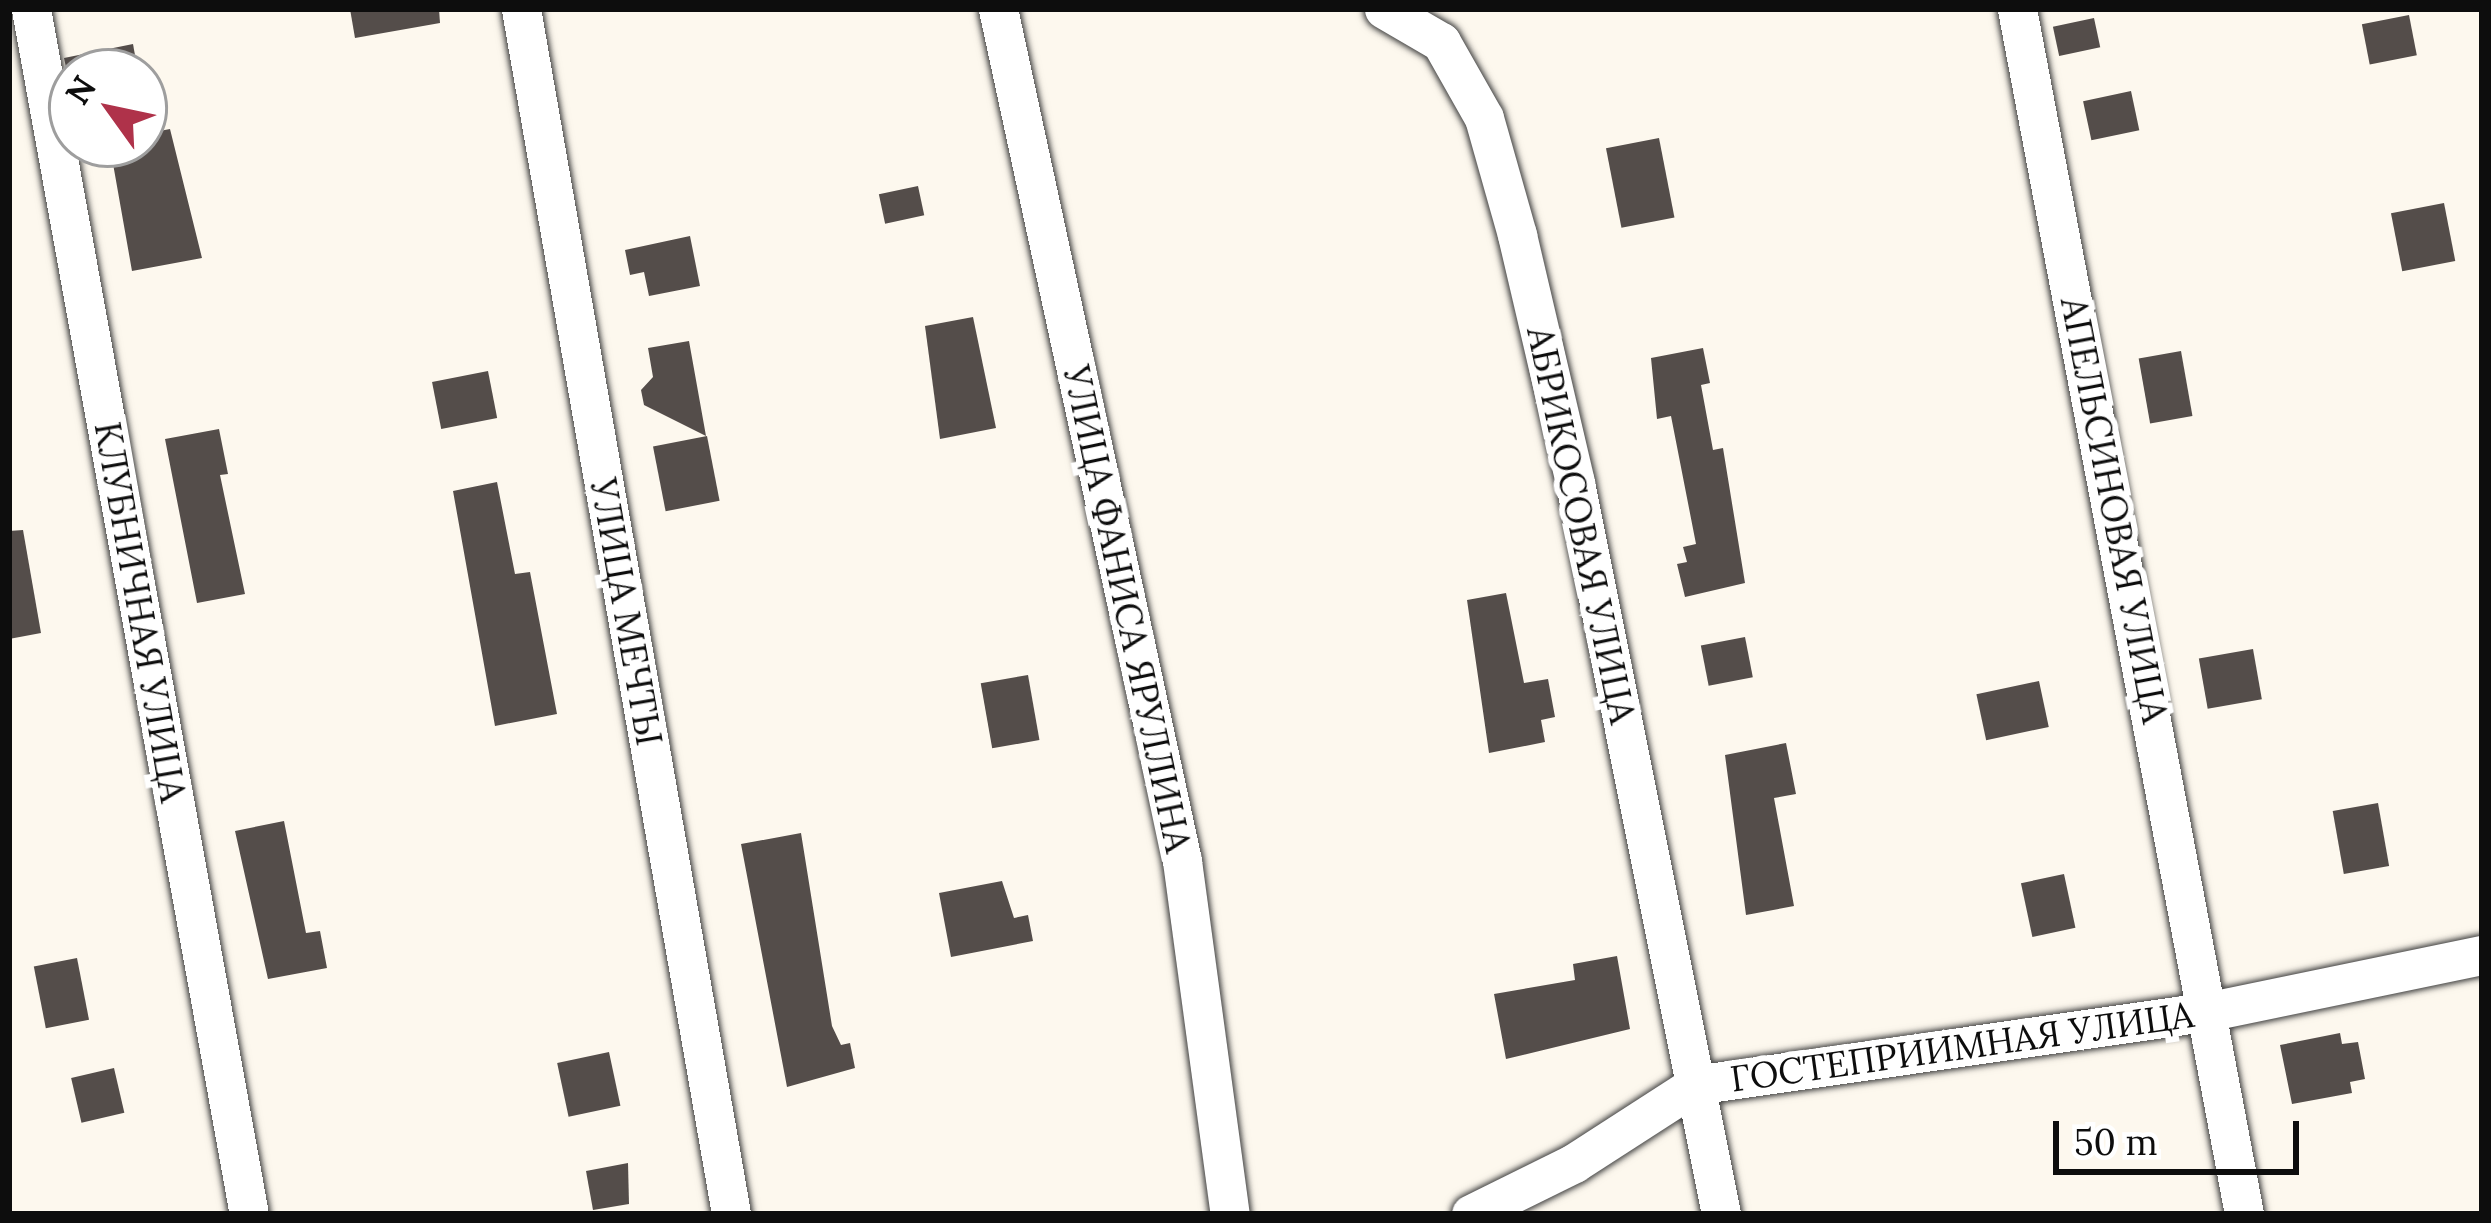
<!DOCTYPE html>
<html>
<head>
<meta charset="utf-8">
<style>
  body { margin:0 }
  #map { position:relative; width:2491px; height:1223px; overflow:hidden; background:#fdf8ee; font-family:Lora,serif }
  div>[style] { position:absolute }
  .building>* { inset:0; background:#544d4a; transform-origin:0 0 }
  .roads { filter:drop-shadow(0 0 3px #404040) drop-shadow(0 0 3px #404040) }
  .minor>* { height:39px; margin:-19.5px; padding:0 19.5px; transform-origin:19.5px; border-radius:19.5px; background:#fff }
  span { translate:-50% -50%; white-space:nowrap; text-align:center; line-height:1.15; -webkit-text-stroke:12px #fff; paint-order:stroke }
  .street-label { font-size:36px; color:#0d0d0d }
  .frame { position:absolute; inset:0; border:12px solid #0d0d0d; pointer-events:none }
  .north { position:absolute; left:48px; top:48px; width:120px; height:120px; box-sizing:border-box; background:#fff; border:3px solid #9e9e9e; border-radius:50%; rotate:303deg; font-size:33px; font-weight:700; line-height:48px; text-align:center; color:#0d0d0d }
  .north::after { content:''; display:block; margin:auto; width:42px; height:54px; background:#af324a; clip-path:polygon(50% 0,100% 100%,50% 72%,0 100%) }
  .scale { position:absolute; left:2053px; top:1121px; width:246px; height:54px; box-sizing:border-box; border:6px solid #0d0d0d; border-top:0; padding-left:15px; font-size:36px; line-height:42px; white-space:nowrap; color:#0d0d0d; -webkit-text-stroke:9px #fff; paint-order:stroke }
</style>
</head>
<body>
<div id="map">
  <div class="building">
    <i style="clip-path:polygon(350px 9px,439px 9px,440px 23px,355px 38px)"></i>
    <i style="left:2409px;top:15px;width:41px;height:48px;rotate:79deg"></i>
    <i style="left:2094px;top:18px;width:30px;height:42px;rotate:78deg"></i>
    <i style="clip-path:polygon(133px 44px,138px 72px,67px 72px,64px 58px)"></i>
    <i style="left:2131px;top:91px;width:40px;height:49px;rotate:78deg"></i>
    <i style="clip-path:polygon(170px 129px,202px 258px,132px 271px,112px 158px,120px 157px,118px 144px,144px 144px,144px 134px)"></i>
    <i style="left:1659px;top:138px;width:81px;height:54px;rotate:79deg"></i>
    <i style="left:918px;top:186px;width:30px;height:40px;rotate:78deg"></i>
    <i style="left:2444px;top:203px;width:59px;height:54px;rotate:79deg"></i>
    <i style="clip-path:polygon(690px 236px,700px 286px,649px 296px,644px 272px,630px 275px,625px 250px)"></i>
    <i style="clip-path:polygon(973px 317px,996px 428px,940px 439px,925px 326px)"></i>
    <i style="clip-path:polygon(689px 341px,706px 436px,644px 405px,641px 390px,653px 377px,648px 348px)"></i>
    <i style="clip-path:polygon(1703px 348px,1710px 383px,1701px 385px,1713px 450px,1723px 448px,1745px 583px,1685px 597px,1677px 564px,1687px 562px,1683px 547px,1696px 544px,1671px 416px,1657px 419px,1651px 358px)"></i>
    <i style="left:2181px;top:351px;width:66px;height:43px;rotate:80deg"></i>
    <i style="left:488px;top:371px;width:48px;height:57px;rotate:79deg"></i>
    <i style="clip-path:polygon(219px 429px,228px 474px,220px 475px,245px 594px,197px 603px,165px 439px)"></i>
    <i style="left:707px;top:436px;width:66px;height:55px;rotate:79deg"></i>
    <i style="clip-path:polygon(497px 482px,515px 574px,530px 572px,557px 714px,495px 726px,453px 491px)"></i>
    <i style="clip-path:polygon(23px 530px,41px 633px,9px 639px,9px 531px)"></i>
    <i style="clip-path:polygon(1506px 593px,1524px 683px,1548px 679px,1555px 717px,1541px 720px,1545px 742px,1489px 753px,1467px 600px)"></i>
    <i style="left:1745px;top:637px;width:41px;height:45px;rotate:79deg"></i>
    <i style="left:2253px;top:649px;width:51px;height:55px;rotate:80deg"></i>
    <i style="left:1028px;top:675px;width:66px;height:48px;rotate:80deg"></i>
    <i style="left:2039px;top:681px;width:47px;height:64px;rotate:78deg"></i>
    <i style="clip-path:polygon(1786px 743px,1796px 794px,1774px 798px,1794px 906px,1746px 915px,1725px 755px)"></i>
    <i style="left:2378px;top:803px;width:64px;height:46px;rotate:80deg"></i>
    <i style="clip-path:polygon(284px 821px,306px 933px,320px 931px,327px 968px,268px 979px,235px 831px)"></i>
    <i style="clip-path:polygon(801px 833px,832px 1026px,841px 1045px,850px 1043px,855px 1068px,787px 1087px,741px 844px)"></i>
    <i style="left:2064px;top:874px;width:55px;height:44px;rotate:78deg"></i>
    <i style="clip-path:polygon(1002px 881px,1014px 918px,1028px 915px,1033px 941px,951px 957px,939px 893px)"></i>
    <i style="clip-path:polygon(1617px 956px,1630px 1029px,1506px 1059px,1494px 994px,1575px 980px,1573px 964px)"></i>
    <i style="left:77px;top:958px;width:63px;height:44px;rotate:79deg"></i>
    <i style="clip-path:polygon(2340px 1033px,2342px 1044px,2358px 1042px,2365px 1079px,2350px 1082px,2352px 1093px,2292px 1104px,2280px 1045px)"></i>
    <i style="left:609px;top:1052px;width:55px;height:53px;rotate:78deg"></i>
    <i style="left:114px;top:1068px;width:46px;height:44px;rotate:77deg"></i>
    <i style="clip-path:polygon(628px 1163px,629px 1204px,593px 1210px,586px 1171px)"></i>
  </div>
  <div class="roads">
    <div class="minor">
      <i style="left:31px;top:9px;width:1225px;rotate:79.75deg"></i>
      <i style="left:521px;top:9px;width:1223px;rotate:80.11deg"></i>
      <i style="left:998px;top:9px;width:872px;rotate:77.81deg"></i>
      <i style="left:1182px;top:861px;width:356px;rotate:82.3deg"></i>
      <i style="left:1384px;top:9px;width:66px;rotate:30.1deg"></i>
      <i style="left:1441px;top:42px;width:87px;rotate:60.5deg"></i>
      <i style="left:1484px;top:118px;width:122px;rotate:74.2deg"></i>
      <i style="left:1517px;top:235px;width:255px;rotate:76.8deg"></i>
      <i style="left:1575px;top:483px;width:745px;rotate:78.71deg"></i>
      <i style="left:2017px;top:9px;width:1226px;rotate:79.33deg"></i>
      <i style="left:1471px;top:1214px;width:115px;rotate:-26.3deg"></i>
      <i style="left:1574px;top:1163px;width:144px;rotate:-32.8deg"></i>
      <i style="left:1695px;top:1085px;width:521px;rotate:-8.16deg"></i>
      <i style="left:2211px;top:1011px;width:277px;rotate:-11.7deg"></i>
    </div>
  </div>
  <div class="street-label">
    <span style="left:2114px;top:510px;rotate:79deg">АПЕЛЬСИНОВАЯ УЛИЦА</span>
    <span style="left:1581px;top:525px;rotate:78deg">АБРИКОСОВАЯ УЛИЦА</span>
    <span style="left:1127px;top:609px;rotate:78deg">УЛИЦА ФАНИСА ЯРУЛЛИНА</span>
    <span style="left:140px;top:612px;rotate:80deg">КЛУБНИЧНАЯ УЛИЦА</span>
    <span style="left:626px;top:612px;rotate:80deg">УЛИЦА МЕЧТЫ</span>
    <span style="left:1962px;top:1047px;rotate:-8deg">ГОСТЕПРИИМНАЯ УЛИЦА</span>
  </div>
  <div class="frame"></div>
  <div class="north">N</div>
  <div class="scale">50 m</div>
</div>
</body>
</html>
